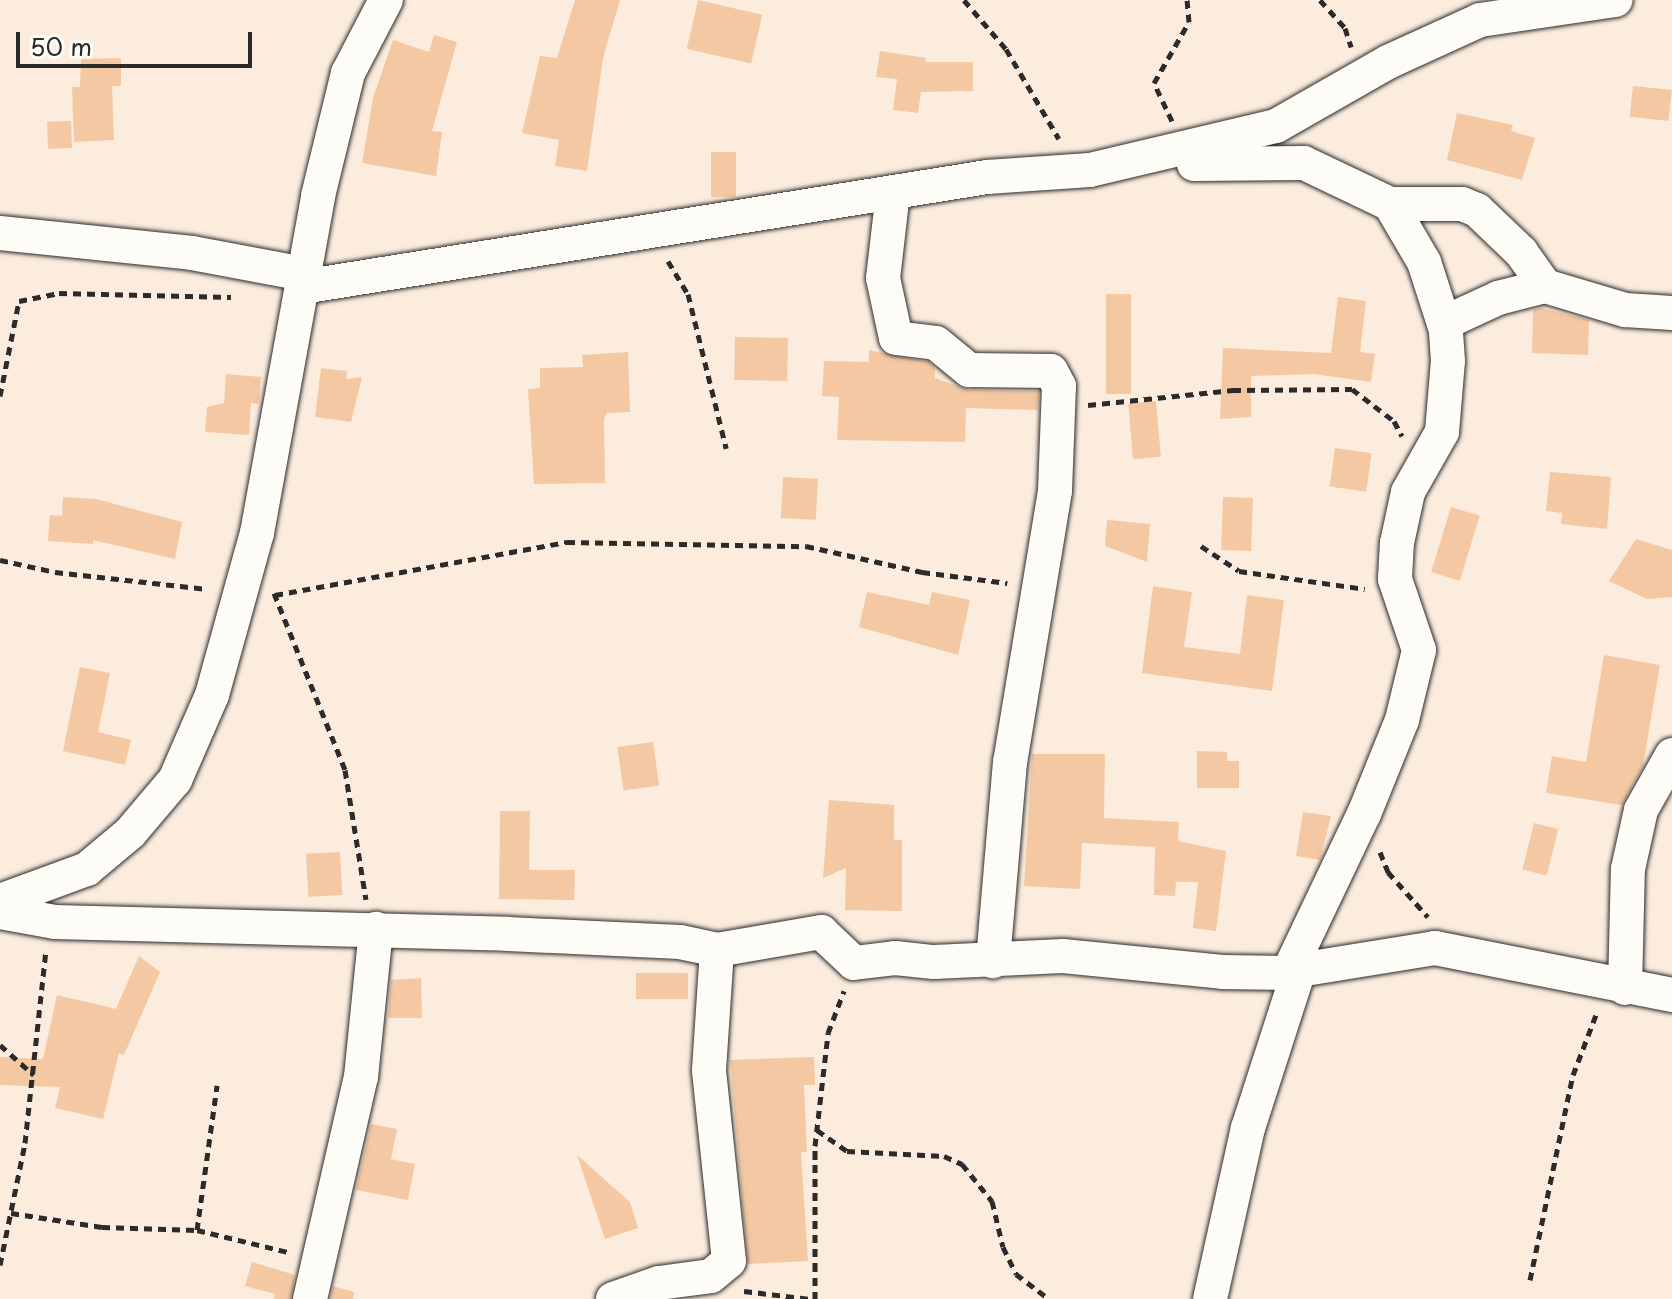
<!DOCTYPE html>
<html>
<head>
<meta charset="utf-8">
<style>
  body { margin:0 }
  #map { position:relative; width:1672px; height:1299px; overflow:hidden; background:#fbecde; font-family:"Playpen Sans",sans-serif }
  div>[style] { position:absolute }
  .building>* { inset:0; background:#f5c8a4; transform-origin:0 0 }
  .path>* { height:5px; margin-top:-2.5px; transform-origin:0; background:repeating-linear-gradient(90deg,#2b2b2b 0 8px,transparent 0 14px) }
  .roads { filter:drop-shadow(0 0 2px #2b2b2b) drop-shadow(0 0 2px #2b2b2b) }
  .minor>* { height:34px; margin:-17px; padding:0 17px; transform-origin:17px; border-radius:17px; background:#fdfcf7 }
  span { translate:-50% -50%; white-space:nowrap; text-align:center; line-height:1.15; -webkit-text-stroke:6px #fdfcf7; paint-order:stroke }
  .scale { position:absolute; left:16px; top:32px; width:236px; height:36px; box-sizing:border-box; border:4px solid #2b2b2b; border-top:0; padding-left:10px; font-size:24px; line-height:28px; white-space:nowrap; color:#2b2b2b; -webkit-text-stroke:6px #fdfcf7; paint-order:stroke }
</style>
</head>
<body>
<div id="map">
  <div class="building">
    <i style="clip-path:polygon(575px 0,620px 0,603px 58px,587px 171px,555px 166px,559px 140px,522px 133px,540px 56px,557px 58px)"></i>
    <i style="left:698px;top:0;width:66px;height:50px;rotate:13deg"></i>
    <i style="clip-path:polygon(434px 35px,457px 42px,432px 131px,442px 132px,436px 176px,362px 163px,373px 98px,393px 40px,429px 52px)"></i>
    <i style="clip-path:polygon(880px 51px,926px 58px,925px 62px,973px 62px,973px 91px,921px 92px,918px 113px,893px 110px,897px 79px,876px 77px)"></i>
    <i style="clip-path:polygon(121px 58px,121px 86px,112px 86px,114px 140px,74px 142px,72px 87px,80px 87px,81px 59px)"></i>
    <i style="left:1633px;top:86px;width:39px;height:31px;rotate:6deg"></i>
    <i style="clip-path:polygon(1457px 113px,1513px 125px,1511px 131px,1535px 138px,1522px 180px,1447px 160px)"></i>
    <i style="left:71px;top:121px;width:27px;height:24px;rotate:88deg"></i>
    <i style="left:711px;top:152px;width:25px;height:45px"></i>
    <i style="left:1106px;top:294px;width:25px;height:100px"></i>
    <i style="clip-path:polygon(1338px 297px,1366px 301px,1360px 352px,1375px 354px,1371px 382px,1314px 374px,1251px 376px,1251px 417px,1220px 419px,1223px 348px,1331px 353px)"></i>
    <i style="clip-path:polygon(1540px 308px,1589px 320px,1588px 355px,1532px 353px,1533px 310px)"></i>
    <i style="left:735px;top:337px;width:53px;height:43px;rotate:1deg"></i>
    <i style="clip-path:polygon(869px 350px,928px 362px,935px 368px,935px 378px,968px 390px,1039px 391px,1038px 410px,966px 408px,965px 442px,837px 440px,839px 397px,822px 396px,824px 361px,869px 362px)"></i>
    <i style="clip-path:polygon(628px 352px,630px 412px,607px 413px,604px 419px,605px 483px,534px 484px,528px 389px,540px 388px,540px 368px,583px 367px,582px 355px)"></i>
    <i style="clip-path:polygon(321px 368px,347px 371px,346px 379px,362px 377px,351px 422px,315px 417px)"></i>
    <i style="clip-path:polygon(226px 374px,261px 377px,259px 404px,251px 403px,249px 435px,205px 432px,207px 407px,224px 403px)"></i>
    <i style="left:1156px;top:401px;width:56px;height:28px;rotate:85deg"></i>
    <i style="left:1335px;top:448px;width:37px;height:39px;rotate:8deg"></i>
    <i style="clip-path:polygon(1550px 472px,1611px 477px,1607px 529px,1561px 524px,1562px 513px,1546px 511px)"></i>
    <i style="left:783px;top:477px;width:35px;height:41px;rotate:3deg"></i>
    <i style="clip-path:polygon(63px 497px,96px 499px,182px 522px,175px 559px,93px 540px,93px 544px,48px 541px,50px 515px,62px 516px)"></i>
    <i style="left:1223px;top:497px;width:30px;height:53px;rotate:2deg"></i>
    <i style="left:1451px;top:507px;width:30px;height:68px;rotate:17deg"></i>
    <i style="clip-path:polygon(1107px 520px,1150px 524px,1147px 562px,1105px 546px)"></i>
    <i style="clip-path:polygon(1636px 539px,1672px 550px,1672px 597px,1647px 599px,1609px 581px)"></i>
    <i style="clip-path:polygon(1153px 586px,1192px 592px,1184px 647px,1240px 654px,1247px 595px,1284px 600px,1272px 691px,1142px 673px)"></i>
    <i style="clip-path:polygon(867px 592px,929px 605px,932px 592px,970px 600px,958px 655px,859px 627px)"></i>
    <i style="clip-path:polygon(1604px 655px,1660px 665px,1643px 766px,1622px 805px,1546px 793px,1552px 756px,1586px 762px)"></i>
    <i style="clip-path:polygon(80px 667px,110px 673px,98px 732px,131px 740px,125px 765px,63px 751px)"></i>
    <i style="left:653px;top:742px;width:44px;height:36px;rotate:82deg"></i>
    <i style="clip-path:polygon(1197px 751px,1227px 752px,1227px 761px,1239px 761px,1239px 788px,1197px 788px)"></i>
    <i style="clip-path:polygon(1032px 754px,1105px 754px,1104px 818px,1179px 822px,1178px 841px,1226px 851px,1216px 931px,1193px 928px,1198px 882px,1176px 882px,1175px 896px,1154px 895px,1155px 847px,1082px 843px,1080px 889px,1024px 886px)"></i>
    <i style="clip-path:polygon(829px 800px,894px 805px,894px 840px,902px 840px,902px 911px,845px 910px,846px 868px,823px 878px)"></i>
    <i style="clip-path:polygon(500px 811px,530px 811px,529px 870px,575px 870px,574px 900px,499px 899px)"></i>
    <i style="clip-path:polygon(1303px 812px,1331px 816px,1320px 860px,1296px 856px)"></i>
    <i style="left:1534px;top:823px;width:25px;height:48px;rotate:14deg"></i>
    <i style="left:340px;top:852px;width:43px;height:34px;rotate:87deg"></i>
    <i style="clip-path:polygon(139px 956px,160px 972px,124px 1055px,119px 1053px,103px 1119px,55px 1108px,60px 1087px,0 1085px,0 1057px,43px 1059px,57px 995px,116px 1009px)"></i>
    <i style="left:636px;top:973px;width:52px;height:26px"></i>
    <i style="clip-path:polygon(421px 978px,422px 1018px,388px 1018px,391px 980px)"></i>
    <i style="clip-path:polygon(814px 1057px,815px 1085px,804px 1085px,807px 1152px,801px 1152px,808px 1261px,748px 1264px,730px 1060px)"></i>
    <i style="clip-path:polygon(371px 1124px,397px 1129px,391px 1159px,415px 1164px,408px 1200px,356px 1190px)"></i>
    <i style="clip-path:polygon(577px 1155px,630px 1202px,638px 1228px,605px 1239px)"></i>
    <i style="clip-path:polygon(252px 1262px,295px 1275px,291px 1299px,274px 1299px,275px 1294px,245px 1286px)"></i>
    <i style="clip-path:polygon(333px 1286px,354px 1292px,353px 1299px,331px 1299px)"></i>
  </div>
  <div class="path">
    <i style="left:964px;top:0;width:65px;rotate:49.4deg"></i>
    <i style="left:1006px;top:49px;width:104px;rotate:59.5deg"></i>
    <i style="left:1320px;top:0;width:38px;rotate:48deg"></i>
    <i style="left:1345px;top:28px;width:20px;rotate:72deg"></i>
    <i style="left:1172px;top:121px;width:42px;rotate:-115.3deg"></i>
    <i style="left:1154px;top:83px;width:70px;rotate:-60.2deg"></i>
    <i style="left:1189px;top:22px;width:22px;rotate:-95deg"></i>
    <i style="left:668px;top:261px;width:39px;rotate:59deg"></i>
    <i style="left:688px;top:294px;width:159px;rotate:76.1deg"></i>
    <i style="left:0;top:396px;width:97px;rotate:-78.7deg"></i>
    <i style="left:19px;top:301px;width:41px;rotate:-11.3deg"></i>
    <i style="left:59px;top:293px;width:172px;rotate:1.3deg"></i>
    <i style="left:1088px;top:405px;width:146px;rotate:-5.9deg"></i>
    <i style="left:1233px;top:390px;width:119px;rotate:-0.5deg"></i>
    <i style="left:1352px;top:389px;width:53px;rotate:37.3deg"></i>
    <i style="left:1394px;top:421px;width:17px;rotate:62deg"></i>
    <i style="left:1201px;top:546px;width:45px;rotate:33.3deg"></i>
    <i style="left:1239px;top:571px;width:127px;rotate:8.1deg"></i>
    <i style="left:0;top:560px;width:56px;rotate:12.3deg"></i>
    <i style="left:55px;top:572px;width:153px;rotate:6.4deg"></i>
    <i style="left:274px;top:593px;width:191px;rotate:68.1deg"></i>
    <i style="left:345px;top:770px;width:131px;rotate:80.8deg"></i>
    <i style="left:275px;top:595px;width:297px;rotate:-10.3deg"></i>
    <i style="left:567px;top:542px;width:239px;rotate:1deg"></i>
    <i style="left:806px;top:546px;width:119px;rotate:12.6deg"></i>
    <i style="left:922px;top:572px;width:86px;rotate:7.4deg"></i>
    <i style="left:1380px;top:852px;width:22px;rotate:68deg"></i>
    <i style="left:1388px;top:872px;width:60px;rotate:48.4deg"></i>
    <i style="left:0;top:1045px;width:45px;rotate:41.4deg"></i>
    <i style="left:817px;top:1130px;width:37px;rotate:35deg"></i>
    <i style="left:847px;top:1151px;width:97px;rotate:3deg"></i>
    <i style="left:944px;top:1156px;width:20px;rotate:24deg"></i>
    <i style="left:962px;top:1164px;width:48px;rotate:51deg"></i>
    <i style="left:992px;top:1201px;width:47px;rotate:76.6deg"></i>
    <i style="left:1003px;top:1247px;width:30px;rotate:64deg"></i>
    <i style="left:1016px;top:1274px;width:41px;rotate:37.1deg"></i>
    <i style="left:11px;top:1213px;width:92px;rotate:8.7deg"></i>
    <i style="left:102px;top:1227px;width:95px;rotate:1.8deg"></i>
    <i style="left:197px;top:1230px;width:94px;rotate:13.6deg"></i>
    <i style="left:197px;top:1230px;width:146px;rotate:-82.1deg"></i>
    <i style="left:0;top:1265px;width:125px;rotate:-78.4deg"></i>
    <i style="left:25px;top:1143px;width:194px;rotate:-83.8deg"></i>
    <i style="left:1530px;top:1280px;width:209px;rotate:-78.2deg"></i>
    <i style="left:1573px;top:1075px;width:67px;rotate:-69.1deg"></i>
    <i style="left:744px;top:1291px;width:67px;rotate:6.8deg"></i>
    <i style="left:815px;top:1299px;width:153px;rotate:-90deg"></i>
    <i style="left:815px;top:1146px;width:114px;rotate:-83.4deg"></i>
    <i style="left:828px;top:1033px;width:45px;rotate:-69.1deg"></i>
  </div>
  <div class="roads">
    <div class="minor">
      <i style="left:1194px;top:164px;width:110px;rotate:-0.5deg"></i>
      <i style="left:1304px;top:163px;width:95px;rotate:25.5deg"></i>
      <i style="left:1390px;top:204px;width:72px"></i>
      <i style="left:1462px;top:204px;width:16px;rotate:22deg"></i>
      <i style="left:1477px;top:210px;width:61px;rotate:43.7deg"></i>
      <i style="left:1521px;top:252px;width:42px;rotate:54.8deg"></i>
      <i style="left:1545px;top:286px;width:84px;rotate:16.7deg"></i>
      <i style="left:1625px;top:310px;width:47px;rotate:3.7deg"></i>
      <i style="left:893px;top:192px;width:87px;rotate:96.6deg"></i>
      <i style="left:883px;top:278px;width:61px;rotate:77.8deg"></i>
      <i style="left:896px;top:338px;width:40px;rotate:7.1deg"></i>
      <i style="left:936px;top:343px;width:43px;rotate:39.3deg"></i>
      <i style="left:969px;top:370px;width:82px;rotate:0.7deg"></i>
      <i style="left:1051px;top:371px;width:17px;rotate:62deg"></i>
      <i style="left:1059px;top:386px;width:105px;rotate:92.2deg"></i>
      <i style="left:1055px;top:491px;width:275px;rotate:99.4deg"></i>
      <i style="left:1010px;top:762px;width:200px;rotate:94.9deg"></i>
      <i style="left:0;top:233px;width:193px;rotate:5.9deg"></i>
      <i style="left:192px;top:253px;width:114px;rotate:10.6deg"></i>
      <i style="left:302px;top:287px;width:694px;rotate:-9.12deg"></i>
      <i style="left:987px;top:177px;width:103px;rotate:-3.9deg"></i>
      <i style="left:1090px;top:170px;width:191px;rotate:-13.3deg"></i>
      <i style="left:1276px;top:126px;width:129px;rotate:-29.7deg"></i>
      <i style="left:1388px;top:62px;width:101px;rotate:-24.5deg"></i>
      <i style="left:1480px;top:20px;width:137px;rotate:-8.4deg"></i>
      <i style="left:1444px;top:323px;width:60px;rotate:-24.8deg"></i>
      <i style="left:1498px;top:298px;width:49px;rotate:-14.3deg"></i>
      <i style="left:0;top:901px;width:93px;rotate:-20.2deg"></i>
      <i style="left:87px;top:869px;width:56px;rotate:-39.9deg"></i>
      <i style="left:130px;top:833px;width:70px;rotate:-49.7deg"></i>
      <i style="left:175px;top:780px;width:93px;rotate:-66.5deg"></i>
      <i style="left:212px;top:695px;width:168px;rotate:-74.5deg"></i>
      <i style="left:257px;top:533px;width:342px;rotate:-79.7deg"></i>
      <i style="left:318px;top:196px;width:127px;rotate:-76.3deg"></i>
      <i style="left:348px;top:73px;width:82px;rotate:-62.5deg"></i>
      <i style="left:0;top:912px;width:56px;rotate:10.3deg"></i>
      <i style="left:55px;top:922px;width:453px;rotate:1.5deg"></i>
      <i style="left:508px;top:934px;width:172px;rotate:2.7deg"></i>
      <i style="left:680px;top:942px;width:38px;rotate:12deg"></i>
      <i style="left:717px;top:950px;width:106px;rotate:-9.8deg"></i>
      <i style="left:821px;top:932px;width:45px;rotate:43.2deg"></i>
      <i style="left:854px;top:963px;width:41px;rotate:-7deg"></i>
      <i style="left:895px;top:958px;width:39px;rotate:6deg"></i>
      <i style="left:934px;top:962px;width:129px;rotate:-2.7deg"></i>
      <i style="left:1063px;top:956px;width:160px;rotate:5.7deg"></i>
      <i style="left:1222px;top:972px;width:66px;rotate:0.9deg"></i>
      <i style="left:1299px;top:970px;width:11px;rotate:165deg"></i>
      <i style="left:1288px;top:973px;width:176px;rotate:-64.5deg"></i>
      <i style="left:1364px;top:814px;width:101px;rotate:-68deg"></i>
      <i style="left:1402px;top:720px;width:72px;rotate:-76.3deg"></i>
      <i style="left:1419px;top:650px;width:75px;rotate:-108.7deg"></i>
      <i style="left:1395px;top:579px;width:36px;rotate:-87deg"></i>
      <i style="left:1397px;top:543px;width:52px;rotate:-77.8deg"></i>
      <i style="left:1408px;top:492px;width:69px;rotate:-60.5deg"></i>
      <i style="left:1442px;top:432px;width:71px;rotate:-85.2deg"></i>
      <i style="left:1448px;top:361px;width:31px;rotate:-94deg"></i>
      <i style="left:1446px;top:330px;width:71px;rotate:-107.9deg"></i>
      <i style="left:1424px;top:262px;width:67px;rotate:-120.4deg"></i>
      <i style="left:1625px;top:988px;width:119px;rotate:-88.6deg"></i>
      <i style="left:1628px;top:869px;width:60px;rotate:-77.6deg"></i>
      <i style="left:1641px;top:810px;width:63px;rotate:-60.6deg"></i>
      <i style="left:310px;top:1299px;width:228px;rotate:-77.1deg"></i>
      <i style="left:361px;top:1077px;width:149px;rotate:-84.2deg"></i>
      <i style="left:613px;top:1299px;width:49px;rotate:-19.2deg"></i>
      <i style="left:659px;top:1283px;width:52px;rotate:-7.7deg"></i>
      <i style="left:711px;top:1276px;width:23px;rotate:-40deg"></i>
      <i style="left:729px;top:1261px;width:192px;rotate:-96deg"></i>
      <i style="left:709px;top:1070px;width:120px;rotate:-86.2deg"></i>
      <i style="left:1210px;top:1299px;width:175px;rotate:-77.5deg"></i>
      <i style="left:1248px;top:1128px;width:166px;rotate:-72.1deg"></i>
      <i style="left:1299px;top:970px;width:138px;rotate:-9.2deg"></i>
      <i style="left:1435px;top:948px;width:242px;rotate:11.2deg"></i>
    </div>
  </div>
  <div class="scale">50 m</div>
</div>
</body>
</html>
